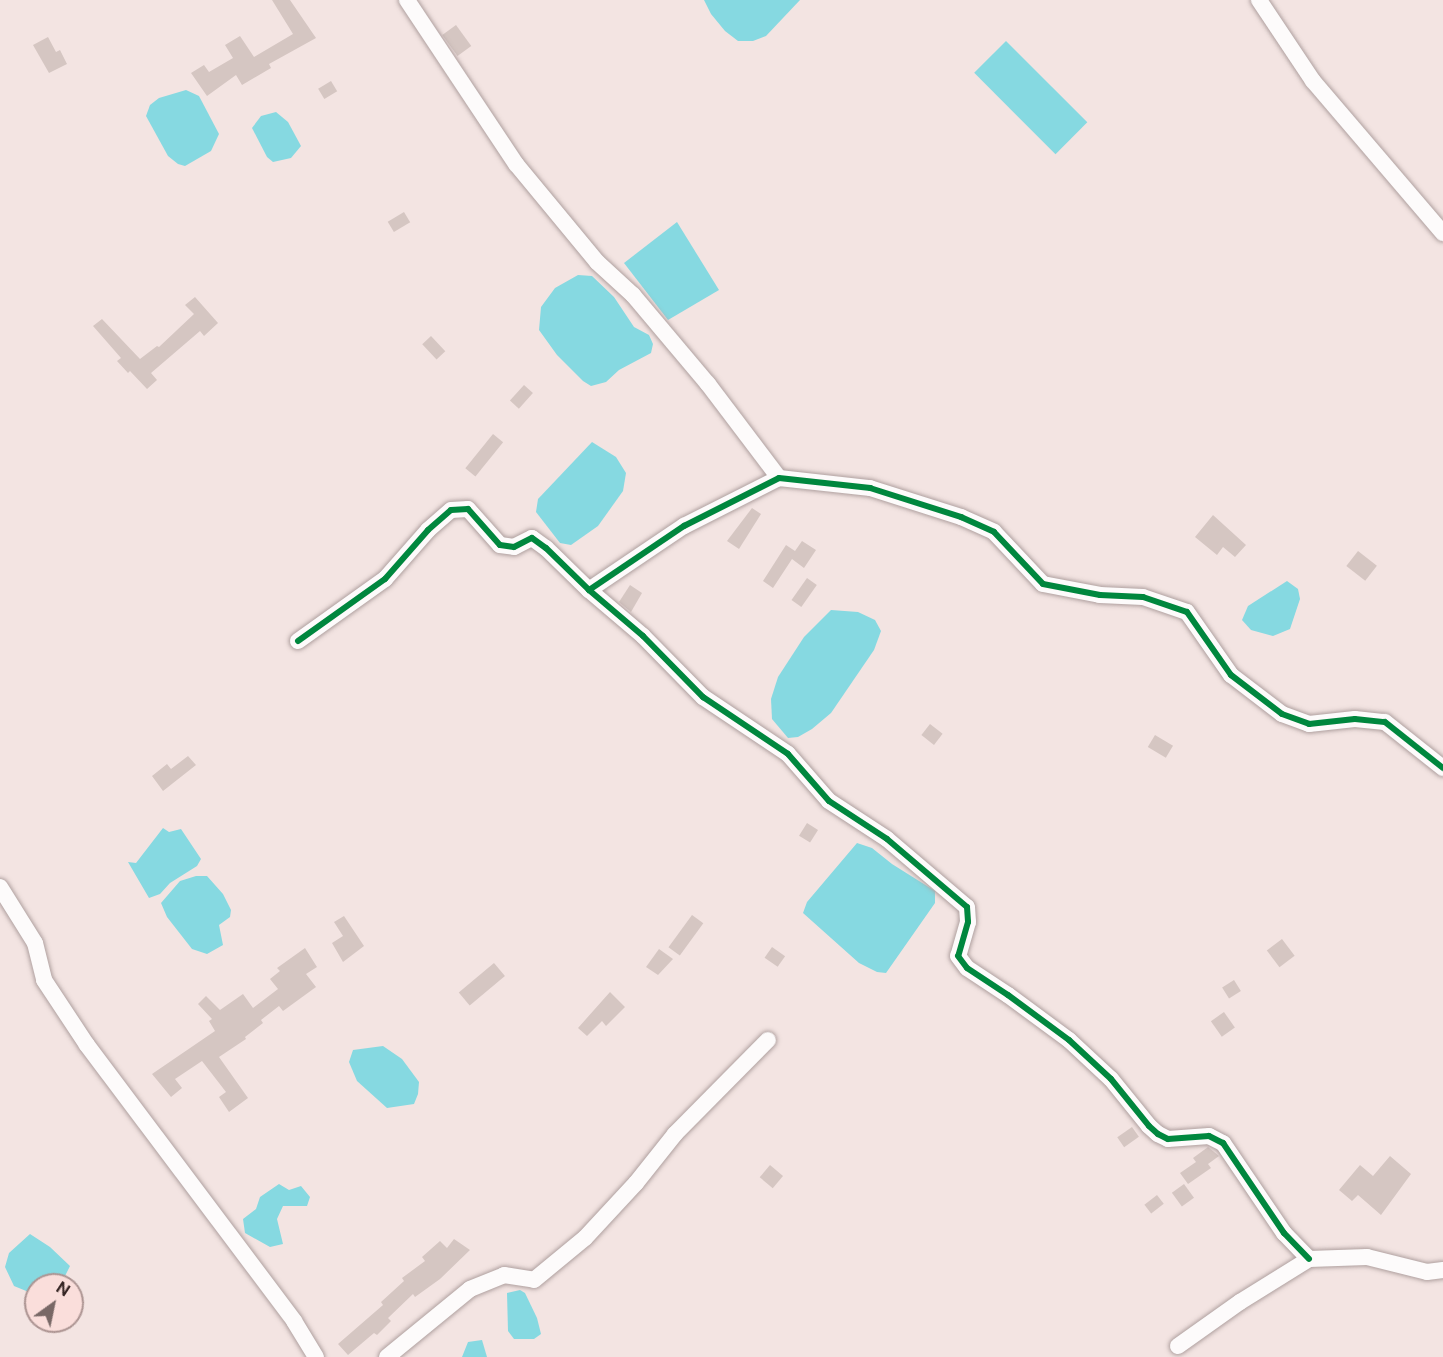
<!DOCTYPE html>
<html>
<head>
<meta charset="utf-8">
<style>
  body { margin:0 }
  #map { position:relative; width:1443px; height:1357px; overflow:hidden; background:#f3e4e2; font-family:"Public Sans",sans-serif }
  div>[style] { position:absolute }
  .water>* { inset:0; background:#86d9e1; transform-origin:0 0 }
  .building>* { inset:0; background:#d5c6c2; transform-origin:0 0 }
  .roads { filter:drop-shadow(0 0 2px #afa09f) drop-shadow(0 0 2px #afa09f) }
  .minor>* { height:16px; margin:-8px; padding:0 8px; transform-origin:8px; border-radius:8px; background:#fdfbfb }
  .cycleway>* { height:6px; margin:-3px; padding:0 3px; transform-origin:3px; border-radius:3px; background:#00873e }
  span { translate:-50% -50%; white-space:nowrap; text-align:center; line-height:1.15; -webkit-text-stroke:6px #fadedb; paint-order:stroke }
  .north { position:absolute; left:24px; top:1273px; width:60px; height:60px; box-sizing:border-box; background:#fadedb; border:2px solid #ac9492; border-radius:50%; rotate:33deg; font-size:16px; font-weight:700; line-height:24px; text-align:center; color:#362524 }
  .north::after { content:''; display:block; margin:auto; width:21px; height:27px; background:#786866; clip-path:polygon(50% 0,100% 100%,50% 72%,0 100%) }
</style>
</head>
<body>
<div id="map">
  <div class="water">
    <i style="clip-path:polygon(704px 0,800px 0,766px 36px,753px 41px,738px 41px,725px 31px,711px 14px)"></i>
    <i style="left:1006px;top:41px;width:115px;height:45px;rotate:45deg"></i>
    <i style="clip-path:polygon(186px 90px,199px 96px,219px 134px,211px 151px,185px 166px,178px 164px,168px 156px,146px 116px,150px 105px,159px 98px)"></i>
    <i style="clip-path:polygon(276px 112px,288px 122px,301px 146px,291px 158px,273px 162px,267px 157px,252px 128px,261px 116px)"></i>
    <i style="clip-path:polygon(677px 222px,719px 290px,668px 320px,624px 263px)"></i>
    <i style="clip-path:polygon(578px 275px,592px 276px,614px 297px,634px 327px,649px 335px,653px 344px,651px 353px,619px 370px,606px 382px,591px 386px,583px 381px,557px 355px,539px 330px,541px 307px,555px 288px)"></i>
    <i style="clip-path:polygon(592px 442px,616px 457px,626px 473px,623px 491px,598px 526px,571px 545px,560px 543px,536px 512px,538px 499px)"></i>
    <i style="clip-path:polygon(1287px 581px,1298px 589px,1300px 599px,1290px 629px,1273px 636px,1251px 630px,1242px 620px,1248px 606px)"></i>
    <i style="clip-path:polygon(831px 610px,858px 612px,875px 620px,881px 631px,874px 650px,831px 713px,812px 729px,798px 737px,788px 738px,772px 719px,771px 699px,778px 677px,804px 637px)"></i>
    <i style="clip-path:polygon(163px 828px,169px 832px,181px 829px,201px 859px,197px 866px,170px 883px,160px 894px,149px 898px,128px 862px,136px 863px)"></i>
    <i style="clip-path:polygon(857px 843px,872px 848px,892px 864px,935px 891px,935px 903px,886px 973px,877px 972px,859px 963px,803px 913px,807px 902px)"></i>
    <i style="clip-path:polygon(196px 876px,207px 876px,223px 894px,231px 910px,230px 917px,219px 925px,223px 945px,207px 954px,192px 949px,167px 917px,161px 903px,180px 881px)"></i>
    <i style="clip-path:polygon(383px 1046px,402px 1059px,419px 1082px,418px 1094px,414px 1104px,387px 1108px,357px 1081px,349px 1062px,353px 1050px)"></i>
    <i style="clip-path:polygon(279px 1184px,289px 1190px,301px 1186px,310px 1197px,307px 1206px,283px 1206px,277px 1219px,283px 1244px,270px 1247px,245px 1233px,243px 1219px,256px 1209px,260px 1197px)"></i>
    <i style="clip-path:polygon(30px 1234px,50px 1247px,70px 1266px,64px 1278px,56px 1285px,36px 1285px,36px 1295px,14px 1286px,5px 1267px,9px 1253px)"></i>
    <i style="clip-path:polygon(520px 1290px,525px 1293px,537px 1318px,541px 1334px,534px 1339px,514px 1339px,508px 1331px,507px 1293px)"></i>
    <i style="clip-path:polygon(482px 1340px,487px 1357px,462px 1357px,468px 1342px)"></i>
  </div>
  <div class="building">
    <i style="clip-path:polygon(272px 0,290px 0,316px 38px,269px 64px,271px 68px,242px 85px,236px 75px,207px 96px,191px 73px,204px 65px,209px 72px,233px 58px,225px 45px,240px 36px,254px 57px,293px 34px)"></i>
    <i style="left:456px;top:25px;width:26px;height:17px;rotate:54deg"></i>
    <i style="clip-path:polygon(48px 37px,56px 52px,60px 50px,67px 64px,49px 73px,33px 45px)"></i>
    <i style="left:331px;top:81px;width:12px;height:15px;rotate:59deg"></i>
    <i style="left:404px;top:212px;width:12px;height:19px;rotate:59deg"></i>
    <i style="clip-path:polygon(195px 297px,218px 323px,204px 336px,200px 331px,151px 373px,157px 380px,147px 389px,130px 371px,128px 373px,117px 361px,121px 358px,93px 326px,102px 319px,140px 359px,157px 346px,159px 347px,194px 314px,185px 305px)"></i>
    <i style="left:431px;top:336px;width:21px;height:12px;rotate:47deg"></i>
    <i style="left:524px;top:385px;width:12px;height:21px;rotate:42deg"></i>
    <i style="left:493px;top:434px;width:13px;height:44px;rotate:39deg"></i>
    <i style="clip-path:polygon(752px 508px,761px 514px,739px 549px,727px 541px)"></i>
    <i style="clip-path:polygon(1213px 515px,1246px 545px,1235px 557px,1223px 547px,1217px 555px,1195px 537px)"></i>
    <i style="clip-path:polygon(802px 541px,816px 550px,804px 568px,792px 559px,773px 588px,763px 581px,786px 545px,795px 551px)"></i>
    <i style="left:1358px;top:551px;width:24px;height:19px;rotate:38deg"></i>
    <i style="left:807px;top:578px;width:12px;height:27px;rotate:35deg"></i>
    <i style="clip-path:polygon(630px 585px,642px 593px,631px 612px,619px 602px)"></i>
    <i style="left:930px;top:724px;width:16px;height:14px;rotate:38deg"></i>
    <i style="left:1155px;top:735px;width:21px;height:14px;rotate:31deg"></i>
    <i style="clip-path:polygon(188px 756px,196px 765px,163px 791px,152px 776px,167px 764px,171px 769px)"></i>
    <i style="left:807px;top:823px;width:13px;height:15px;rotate:32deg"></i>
    <i style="left:692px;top:915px;width:14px;height:40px;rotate:36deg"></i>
    <i style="clip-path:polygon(344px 916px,364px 946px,343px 962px,332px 943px,343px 936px,334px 922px)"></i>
    <i style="left:1282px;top:939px;width:21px;height:19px;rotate:53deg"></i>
    <i style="left:772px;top:947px;width:16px;height:13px;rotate:35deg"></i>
    <i style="clip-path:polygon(305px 948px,317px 967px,306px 974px,316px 987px,283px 1011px,279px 1006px,261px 1020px,263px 1023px,245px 1037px,246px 1039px,219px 1057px,248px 1098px,229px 1112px,219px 1097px,226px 1092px,202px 1061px,175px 1079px,182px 1088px,171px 1097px,152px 1074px,215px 1031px,209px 1021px,212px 1019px,198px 1004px,206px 996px,220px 1010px,243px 994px,253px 1008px,278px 989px,270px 979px,280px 971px,277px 968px)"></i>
    <i style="clip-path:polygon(659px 949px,673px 959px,658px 975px,646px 967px)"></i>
    <i style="left:494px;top:963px;width:17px;height:46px;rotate:50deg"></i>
    <i style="left:1234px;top:980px;width:13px;height:14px;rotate:58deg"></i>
    <i style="clip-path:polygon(610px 992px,625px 1007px,606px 1026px,602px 1021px,587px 1036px,578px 1028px)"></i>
    <i style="left:1224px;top:1012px;width:19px;height:16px;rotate:55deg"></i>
    <i style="left:1132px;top:1127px;width:12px;height:18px;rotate:55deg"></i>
    <i style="clip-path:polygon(1208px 1147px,1219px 1156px,1208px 1164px,1211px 1168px,1188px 1184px,1180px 1173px,1196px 1162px,1193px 1158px)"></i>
    <i style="clip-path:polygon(1390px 1156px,1411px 1174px,1381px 1215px,1358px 1195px,1352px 1201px,1339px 1190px,1360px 1165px,1373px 1176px)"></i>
    <i style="left:770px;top:1165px;width:17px;height:16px;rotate:40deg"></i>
    <i style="left:1184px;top:1184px;width:17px;height:15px;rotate:54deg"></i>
    <i style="left:1157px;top:1195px;width:11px;height:16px;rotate:52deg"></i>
    <i style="clip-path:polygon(454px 1239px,470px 1250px,440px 1279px,415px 1297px,413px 1294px,388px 1318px,391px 1321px,377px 1335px,374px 1333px,348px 1355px,338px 1344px,383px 1305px,381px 1302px,404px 1281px,402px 1278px,425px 1261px,422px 1257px,440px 1241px,447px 1248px)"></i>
  </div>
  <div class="roads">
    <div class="minor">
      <i style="left:407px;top:0;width:197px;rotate:56.4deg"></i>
      <i style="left:516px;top:164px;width:127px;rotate:50.4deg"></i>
      <i style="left:597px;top:262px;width:49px;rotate:42.5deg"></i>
      <i style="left:633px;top:295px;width:116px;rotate:49.9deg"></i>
      <i style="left:708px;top:384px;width:118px;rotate:52.9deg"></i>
      <i style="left:1259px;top:0;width:97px;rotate:56.3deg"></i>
      <i style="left:1313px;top:81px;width:200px;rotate:49.5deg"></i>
      <i style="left:589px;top:590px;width:115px;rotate:-34deg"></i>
      <i style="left:684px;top:526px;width:106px;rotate:-26.8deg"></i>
      <i style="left:779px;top:478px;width:92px;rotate:6.3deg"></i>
      <i style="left:870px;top:488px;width:96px;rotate:17.7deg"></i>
      <i style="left:961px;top:517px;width:36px;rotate:24deg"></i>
      <i style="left:994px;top:532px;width:71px;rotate:46.7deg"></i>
      <i style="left:1043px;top:584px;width:58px;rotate:10.9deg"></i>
      <i style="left:1100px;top:595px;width:43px;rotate:2.7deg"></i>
      <i style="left:1143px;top:597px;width:46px;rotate:18.8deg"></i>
      <i style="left:1187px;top:612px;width:77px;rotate:55.1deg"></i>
      <i style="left:1231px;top:675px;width:64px;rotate:37.4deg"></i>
      <i style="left:1282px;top:714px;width:29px;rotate:20deg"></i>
      <i style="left:1309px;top:724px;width:46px;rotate:-6.2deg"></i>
      <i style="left:1355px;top:719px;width:30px;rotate:6deg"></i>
      <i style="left:1385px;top:722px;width:74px;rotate:38.4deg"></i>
      <i style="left:298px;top:641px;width:107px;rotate:-35.5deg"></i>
      <i style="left:385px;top:579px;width:65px;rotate:-48.7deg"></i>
      <i style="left:428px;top:530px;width:30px;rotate:-41deg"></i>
      <i style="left:451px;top:510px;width:17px;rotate:-3deg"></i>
      <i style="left:468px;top:509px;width:48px;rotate:48.4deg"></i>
      <i style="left:500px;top:545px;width:14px;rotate:8deg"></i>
      <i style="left:514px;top:547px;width:20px;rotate:-27deg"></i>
      <i style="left:532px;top:538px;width:17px;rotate:36deg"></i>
      <i style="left:546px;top:548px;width:60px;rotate:44.3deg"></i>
      <i style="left:589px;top:590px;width:71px;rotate:40.4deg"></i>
      <i style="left:643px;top:636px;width:86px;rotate:45.5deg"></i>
      <i style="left:703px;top:697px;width:102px;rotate:33.8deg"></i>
      <i style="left:788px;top:754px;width:62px;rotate:48.9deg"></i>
      <i style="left:829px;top:801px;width:69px;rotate:33.2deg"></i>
      <i style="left:887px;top:839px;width:105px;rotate:40.4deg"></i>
      <i style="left:967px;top:907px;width:15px;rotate:86deg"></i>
      <i style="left:968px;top:922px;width:35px;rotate:106deg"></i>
      <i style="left:958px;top:956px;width:15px;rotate:53deg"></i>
      <i style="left:967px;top:968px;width:49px;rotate:33.4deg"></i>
      <i style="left:1008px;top:995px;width:76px;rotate:36.4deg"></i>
      <i style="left:1069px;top:1040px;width:57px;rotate:42.9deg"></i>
      <i style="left:1111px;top:1079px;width:60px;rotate:51deg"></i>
      <i style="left:1149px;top:1126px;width:12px;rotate:42deg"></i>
      <i style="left:1158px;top:1134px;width:11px;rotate:27deg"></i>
      <i style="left:1168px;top:1139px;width:41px;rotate:-4.2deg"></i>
      <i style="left:1209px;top:1136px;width:16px;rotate:27deg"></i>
      <i style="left:1223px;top:1143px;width:109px;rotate:55.9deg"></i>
      <i style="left:1284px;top:1233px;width:36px;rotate:46deg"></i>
      <i style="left:0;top:887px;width:66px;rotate:58deg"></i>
      <i style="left:35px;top:943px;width:38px;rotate:76deg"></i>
      <i style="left:44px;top:980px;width:78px;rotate:56.5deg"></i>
      <i style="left:87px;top:1045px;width:345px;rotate:53.1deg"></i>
      <i style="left:294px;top:1321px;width:42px;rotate:58.6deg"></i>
      <i style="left:1178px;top:1346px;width:76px;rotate:-35.4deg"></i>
      <i style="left:1240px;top:1302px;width:81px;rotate:-31.9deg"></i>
      <i style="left:1309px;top:1259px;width:58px;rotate:-2deg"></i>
      <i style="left:1367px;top:1257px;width:62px;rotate:14deg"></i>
      <i style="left:1427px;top:1272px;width:16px;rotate:-7deg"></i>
      <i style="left:387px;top:1357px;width:107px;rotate:-39.3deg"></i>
      <i style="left:470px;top:1289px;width:37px;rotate:-22deg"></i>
      <i style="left:504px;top:1275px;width:30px;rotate:9deg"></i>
      <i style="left:534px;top:1280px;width:66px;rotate:-39.5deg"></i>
      <i style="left:585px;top:1238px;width:75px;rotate:-47.2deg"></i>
      <i style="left:636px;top:1183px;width:63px;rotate:-51.5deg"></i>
      <i style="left:675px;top:1134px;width:132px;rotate:-45.3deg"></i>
    </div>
  </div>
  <div class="cycleway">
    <i style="left:589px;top:590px;width:115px;rotate:-34deg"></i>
    <i style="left:684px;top:526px;width:106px;rotate:-26.8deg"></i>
    <i style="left:779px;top:478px;width:92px;rotate:6.3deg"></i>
    <i style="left:870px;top:488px;width:96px;rotate:17.7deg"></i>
    <i style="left:961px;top:517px;width:36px;rotate:24deg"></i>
    <i style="left:994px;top:532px;width:71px;rotate:46.7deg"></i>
    <i style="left:1043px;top:584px;width:58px;rotate:10.9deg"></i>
    <i style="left:1100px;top:595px;width:43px;rotate:2.7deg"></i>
    <i style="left:1143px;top:597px;width:46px;rotate:18.8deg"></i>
    <i style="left:1187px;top:612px;width:77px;rotate:55.1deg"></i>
    <i style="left:1231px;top:675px;width:64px;rotate:37.4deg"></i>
    <i style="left:1282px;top:714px;width:29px;rotate:20deg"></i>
    <i style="left:1309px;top:724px;width:46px;rotate:-6.2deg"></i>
    <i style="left:1355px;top:719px;width:30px;rotate:6deg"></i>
    <i style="left:1385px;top:722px;width:74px;rotate:38.4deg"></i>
    <i style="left:298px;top:641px;width:107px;rotate:-35.5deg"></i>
    <i style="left:385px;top:579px;width:65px;rotate:-48.7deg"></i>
    <i style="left:428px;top:530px;width:30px;rotate:-41deg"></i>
    <i style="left:451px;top:510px;width:17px;rotate:-3deg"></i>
    <i style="left:468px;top:509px;width:48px;rotate:48.4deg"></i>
    <i style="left:500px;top:545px;width:14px;rotate:8deg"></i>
    <i style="left:514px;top:547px;width:20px;rotate:-27deg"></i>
    <i style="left:532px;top:538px;width:17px;rotate:36deg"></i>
    <i style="left:546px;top:548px;width:60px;rotate:44.3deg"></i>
    <i style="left:589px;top:590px;width:71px;rotate:40.4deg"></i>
    <i style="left:643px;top:636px;width:86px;rotate:45.5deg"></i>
    <i style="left:703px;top:697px;width:102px;rotate:33.8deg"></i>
    <i style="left:788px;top:754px;width:62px;rotate:48.9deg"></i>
    <i style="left:829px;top:801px;width:69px;rotate:33.2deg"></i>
    <i style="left:887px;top:839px;width:105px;rotate:40.4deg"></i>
    <i style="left:967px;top:907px;width:15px;rotate:86deg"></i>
    <i style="left:968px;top:922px;width:35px;rotate:106deg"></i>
    <i style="left:958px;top:956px;width:15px;rotate:53deg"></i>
    <i style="left:967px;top:968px;width:49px;rotate:33.4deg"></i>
    <i style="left:1008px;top:995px;width:76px;rotate:36.4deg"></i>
    <i style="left:1069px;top:1040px;width:57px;rotate:42.9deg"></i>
    <i style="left:1111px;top:1079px;width:60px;rotate:51deg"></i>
    <i style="left:1149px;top:1126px;width:12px;rotate:42deg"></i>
    <i style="left:1158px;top:1134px;width:11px;rotate:27deg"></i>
    <i style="left:1168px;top:1139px;width:41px;rotate:-4.2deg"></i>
    <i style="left:1209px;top:1136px;width:16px;rotate:27deg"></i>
    <i style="left:1223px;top:1143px;width:109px;rotate:55.9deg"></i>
    <i style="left:1284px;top:1233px;width:36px;rotate:46deg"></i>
  </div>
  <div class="north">N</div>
</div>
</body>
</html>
